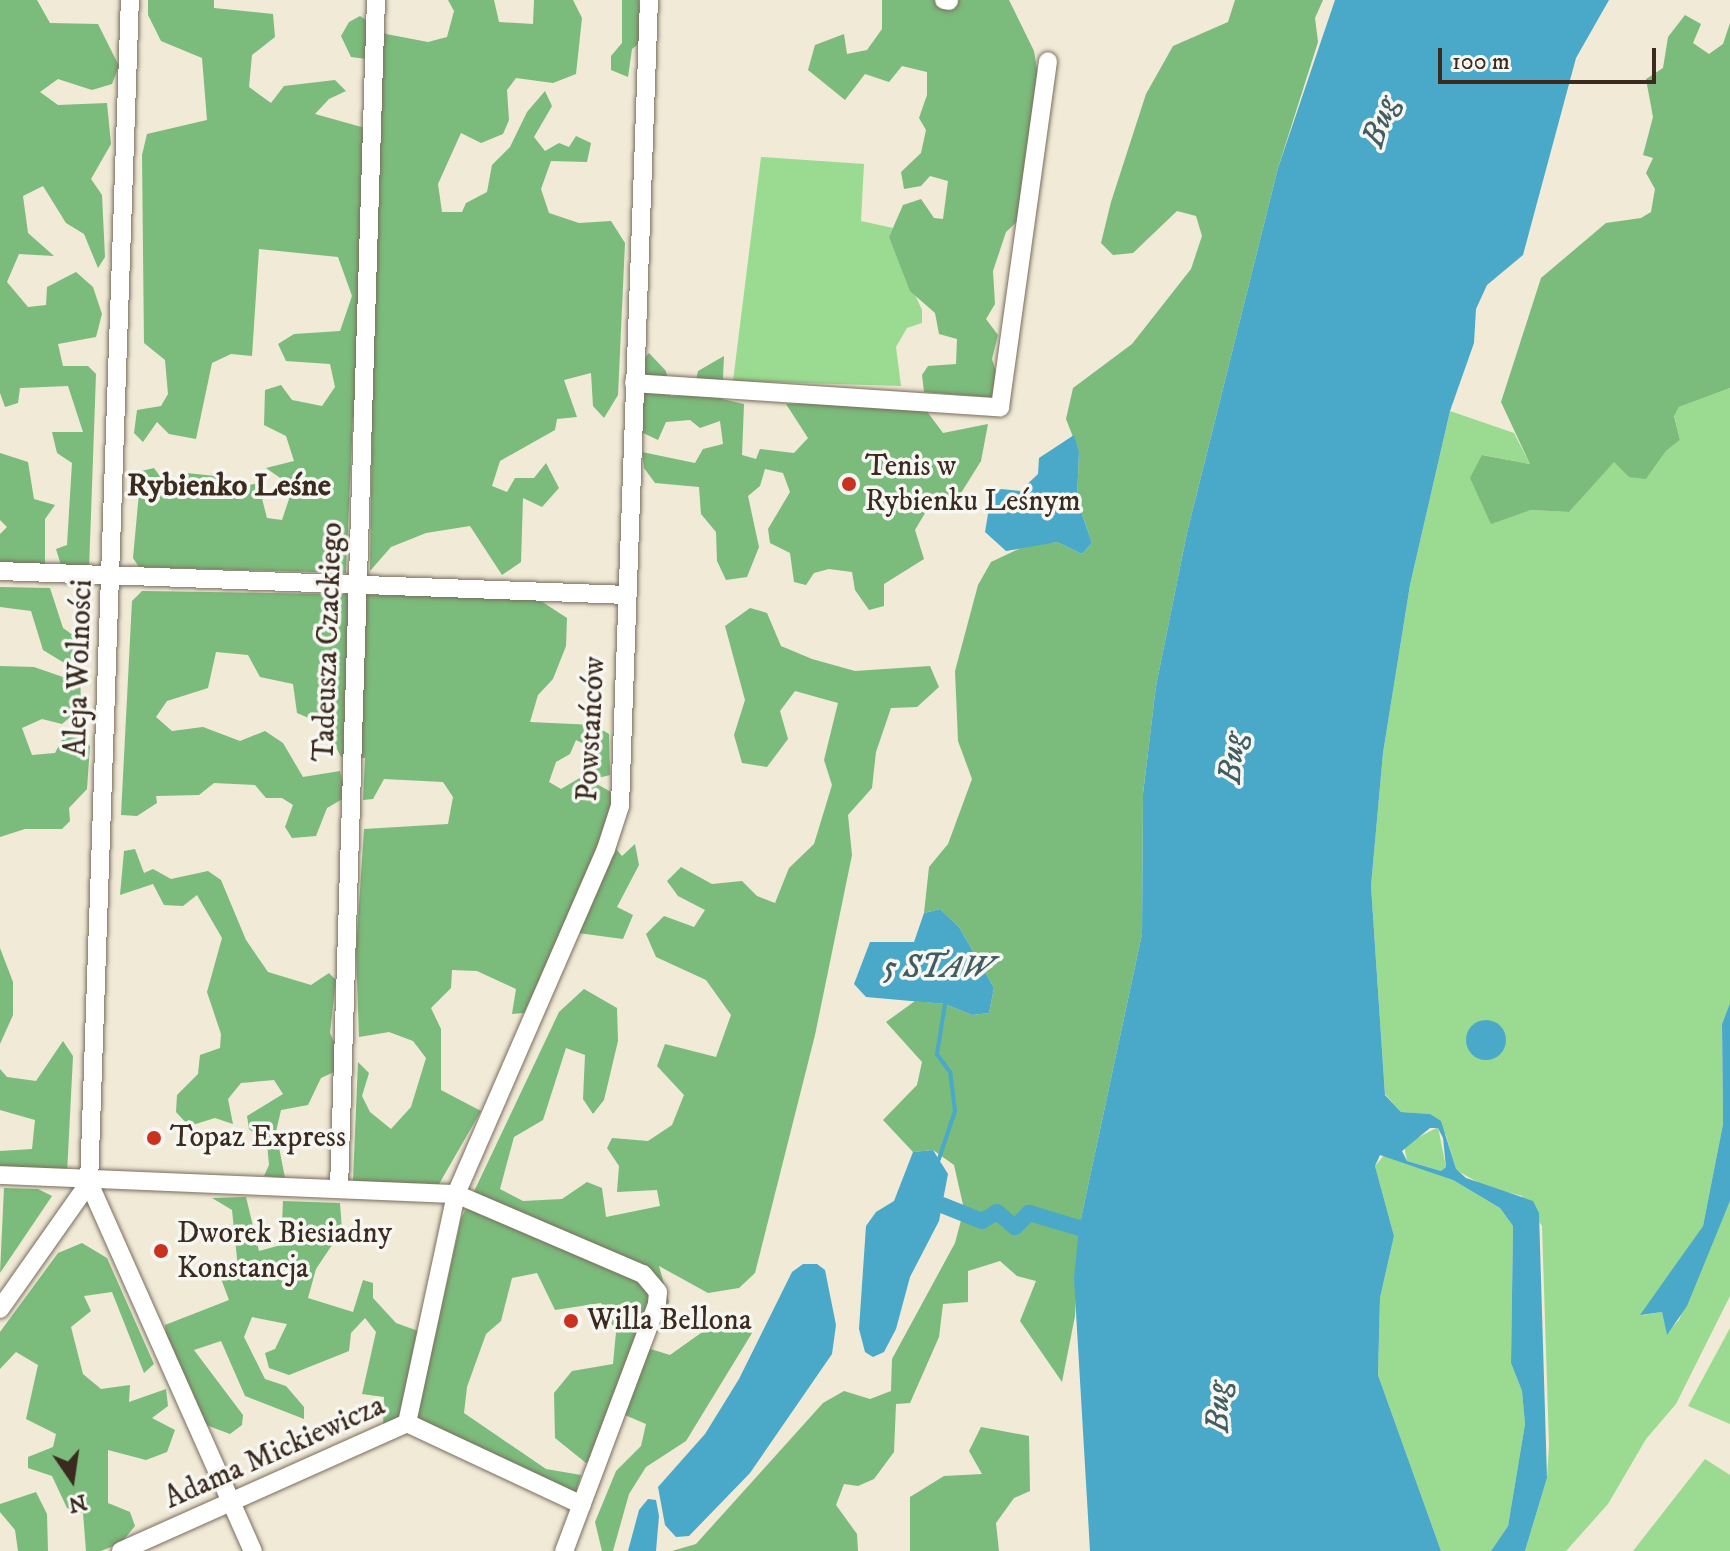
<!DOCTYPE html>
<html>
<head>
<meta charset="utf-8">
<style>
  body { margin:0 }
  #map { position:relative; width:1730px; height:1551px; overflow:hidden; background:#f0ead6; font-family:"IM FELL DW Pica",serif }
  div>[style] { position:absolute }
  .green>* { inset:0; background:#9adb91 }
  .forest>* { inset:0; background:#7bbb7b }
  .water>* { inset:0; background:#4aa9c9 }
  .round { border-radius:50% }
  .stream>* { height:4px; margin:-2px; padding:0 2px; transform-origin:2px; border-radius:2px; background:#4aa9c9 }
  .canal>* { height:16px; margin:-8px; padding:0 8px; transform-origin:8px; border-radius:8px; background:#4aa9c9 }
  .roads { filter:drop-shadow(0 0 2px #7a6d5e) drop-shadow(0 0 2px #7a6d5e) }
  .minor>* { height:18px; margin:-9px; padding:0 9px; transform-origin:9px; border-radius:9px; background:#fff }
  .dots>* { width:22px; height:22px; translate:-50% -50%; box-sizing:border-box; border:4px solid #f6f6f2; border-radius:50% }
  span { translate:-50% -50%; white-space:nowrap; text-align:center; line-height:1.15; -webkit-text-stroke:7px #f6f6f2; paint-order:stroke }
  .poi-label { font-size:30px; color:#3b2a1e }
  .left { translate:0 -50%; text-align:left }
  .street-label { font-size:30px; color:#3b2a1e }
  .water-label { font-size:32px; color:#415d62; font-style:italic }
  .neighbourhood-label { font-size:32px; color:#3b2a1e; font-weight:700 }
  .north { position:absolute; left:32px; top:1439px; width:80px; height:80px; -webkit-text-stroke:6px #f6f6f2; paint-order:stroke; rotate:167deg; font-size:22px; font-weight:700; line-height:32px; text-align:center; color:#3b2a1e }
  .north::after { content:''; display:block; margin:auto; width:28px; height:36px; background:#3b2a1e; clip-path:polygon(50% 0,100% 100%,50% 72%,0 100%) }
  .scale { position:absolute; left:1438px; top:48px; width:218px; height:36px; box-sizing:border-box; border:4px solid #3b2a1e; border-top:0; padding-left:10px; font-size:24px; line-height:28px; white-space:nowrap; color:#3b2a1e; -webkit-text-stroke:6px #f6f6f2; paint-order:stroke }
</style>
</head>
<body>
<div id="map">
  <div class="green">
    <i style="clip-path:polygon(761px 157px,864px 164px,861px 221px,893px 228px,889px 237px,922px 310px,922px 323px,907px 328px,896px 347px,901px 386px,733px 381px)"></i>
    <i style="clip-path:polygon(1730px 388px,1730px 1003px,1722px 1024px,1723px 1124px,1703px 1226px,1642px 1315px,1662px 1312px,1667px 1333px,1679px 1320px,1730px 1201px,1730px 1296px,1676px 1404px,1646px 1439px,1608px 1504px,1566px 1551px,1525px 1551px,1547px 1478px,1549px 1445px,1542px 1226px,1522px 1196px,1486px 1187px,1456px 1170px,1446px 1135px,1430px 1114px,1401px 1112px,1385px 1094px,1371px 886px,1383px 753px,1410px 585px,1450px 411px,1514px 433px,1530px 464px,1483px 455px,1491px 523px,1531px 510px,1569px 512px,1614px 461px,1646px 479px,1666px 451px,1680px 440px,1674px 415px,1679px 407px)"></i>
    <i style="clip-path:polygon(1438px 1127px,1446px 1167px,1441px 1171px,1407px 1161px,1404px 1145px)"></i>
    <i style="clip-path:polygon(1385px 1154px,1453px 1180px,1500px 1208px,1513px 1226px,1511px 1363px,1522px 1391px,1525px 1424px,1508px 1526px,1491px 1551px,1441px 1551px,1378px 1375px,1380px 1298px,1394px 1236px,1375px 1166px)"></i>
    <i style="clip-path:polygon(1730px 1328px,1730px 1424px,1688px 1406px)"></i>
    <i style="clip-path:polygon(1705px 1459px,1730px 1475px,1730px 1551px,1633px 1551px)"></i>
  </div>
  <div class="forest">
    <i style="clip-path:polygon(0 0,37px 0,50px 23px,98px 24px,119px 66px,112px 84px,92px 90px,58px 79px,40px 92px,58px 105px,107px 103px,111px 144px,91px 179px,102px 195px,105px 257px,98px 268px,84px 234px,66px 223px,43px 186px,23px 196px,28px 233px,54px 256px,19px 254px,7px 282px,28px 307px,46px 305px,47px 287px,76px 272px,93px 287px,102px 314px,96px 337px,58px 344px,63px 366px,88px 366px,96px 374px,89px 570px,61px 565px,56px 549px,67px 545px,72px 463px,57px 453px,52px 432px,83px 432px,68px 386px,20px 388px,18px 403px,5px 407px,0 393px)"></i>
    <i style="clip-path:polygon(148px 0,214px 0,214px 8px,273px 14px,275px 37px,252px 55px,249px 87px,271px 103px,284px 86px,335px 80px,346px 91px,329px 99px,315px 114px,365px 128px,382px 61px,351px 57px,341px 36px,349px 22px,360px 16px,386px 34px,428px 42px,447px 37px,454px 11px,448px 0,494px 0,499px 22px,533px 24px,534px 0,573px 0,582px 18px,576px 74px,553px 83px,516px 78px,507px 90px,509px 120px,503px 134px,481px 143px,461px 133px,438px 184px,442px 212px,462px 212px,466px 203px,487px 192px,492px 165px,510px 147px,527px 112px,545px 91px,552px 106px,534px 137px,545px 151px,559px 143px,569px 147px,576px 136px,591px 143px,587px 162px,551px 161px,541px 189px,549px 213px,579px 223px,611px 221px,625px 243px,618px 395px,604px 418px,593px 406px,591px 373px,564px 380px,577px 417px,557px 419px,555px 430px,500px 461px,492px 486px,507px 492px,515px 478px,534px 478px,546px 463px,559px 488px,542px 507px,523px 498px,521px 562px,502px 575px,470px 526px,426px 533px,391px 547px,370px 571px,372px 416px,353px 417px,346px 573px,139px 567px,133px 558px,141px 471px,154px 468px,174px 496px,187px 473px,215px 476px,233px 497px,241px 487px,258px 483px,267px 518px,282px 520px,293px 487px,266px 468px,294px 461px,286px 436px,264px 425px,265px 390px,281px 385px,292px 400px,322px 406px,335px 387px,330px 364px,286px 361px,278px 344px,294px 334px,340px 331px,352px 296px,338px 257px,259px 249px,252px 356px,231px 354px,212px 363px,196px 439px,169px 434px,157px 422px,143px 442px,134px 433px,137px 410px,161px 406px,168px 394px,165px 360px,144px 343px,142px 155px,147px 134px,207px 120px,202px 58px,161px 41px,148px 15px)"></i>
    <i style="clip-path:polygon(622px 0,639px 0,641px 42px,632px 49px,628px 77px,611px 70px,611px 56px,622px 43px)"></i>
    <i style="clip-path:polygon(882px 0,1009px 0,1034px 51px,1044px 111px,1024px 215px,1006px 232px,993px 271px,995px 304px,986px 319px,998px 335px,992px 359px,997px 375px,996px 398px,924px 392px,922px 375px,928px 366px,956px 364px,957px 339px,939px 334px,935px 313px,910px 291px,889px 237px,903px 205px,921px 199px,934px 218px,943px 219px,948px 181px,930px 176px,921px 186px,904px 189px,901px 172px,921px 153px,926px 130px,919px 118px,927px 95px,927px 72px,902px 66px,889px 82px,865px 74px,845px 100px,808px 70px,815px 45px,844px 34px,847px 54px,867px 50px,882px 29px)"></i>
    <i style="clip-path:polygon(1235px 0,1323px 0,1315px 18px,1318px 42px,1278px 168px,1187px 533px,1156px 686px,1143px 794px,1142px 934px,1079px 1228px,1075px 1316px,1062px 1382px,1020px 1321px,1036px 1281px,1017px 1276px,1000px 1261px,968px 1271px,968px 1302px,943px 1304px,939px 1337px,910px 1403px,896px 1404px,894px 1452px,874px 1479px,858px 1486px,844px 1484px,836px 1505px,857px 1534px,858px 1551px,672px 1551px,696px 1544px,823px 1403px,844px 1391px,870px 1399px,891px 1391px,892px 1359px,955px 1243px,964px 1209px,954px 1165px,933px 1150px,913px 1152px,883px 1120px,917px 1085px,922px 1062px,886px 1022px,915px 1001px,945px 1004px,972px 1015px,989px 1013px,994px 988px,959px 927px,940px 909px,924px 913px,929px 867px,948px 844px,972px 779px,958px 741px,955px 671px,978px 585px,991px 562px,1027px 545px,1057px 542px,1082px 554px,1092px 543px,1077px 500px,1079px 452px,1066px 419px,1073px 388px,1132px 344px,1191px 269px,1202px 236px,1196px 216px,1177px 211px,1133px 253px,1113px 255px,1101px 243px,1111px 202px,1146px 94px,1173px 46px,1228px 22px)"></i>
    <i style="clip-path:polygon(1685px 15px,1701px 24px,1693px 43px,1709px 54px,1723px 44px,1730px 23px,1730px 388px,1679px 407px,1674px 416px,1680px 440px,1666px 451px,1646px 479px,1629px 477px,1614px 462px,1569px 512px,1531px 510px,1491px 524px,1470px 478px,1482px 455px,1530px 464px,1501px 402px,1541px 278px,1606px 223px,1641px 218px,1651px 212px,1655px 189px,1646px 173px,1653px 158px,1643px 155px,1653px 117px,1646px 79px,1663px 68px,1668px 37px)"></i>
    <i style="clip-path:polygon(649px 353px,666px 371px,671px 396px,693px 394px,698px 371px,724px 356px,722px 399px,744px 404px,742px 455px,756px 459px,760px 449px,794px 453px,808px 438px,786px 404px,826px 402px,926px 410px,943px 433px,988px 424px,981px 461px,956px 501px,931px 503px,915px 530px,924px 559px,884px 584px,884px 606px,869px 610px,855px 590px,852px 572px,829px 569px,814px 573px,806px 585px,794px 582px,790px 553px,770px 543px,768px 529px,790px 492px,783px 473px,765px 469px,760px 486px,748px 496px,759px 547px,747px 577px,726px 580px,717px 561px,716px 532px,701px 514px,699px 487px,655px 483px,644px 468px,642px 452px,695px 463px,703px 449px,723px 444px,720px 421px,700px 428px,690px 420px,666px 422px,658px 440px,641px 432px,642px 361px)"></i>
    <i style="clip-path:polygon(0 453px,28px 462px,34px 499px,55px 505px,45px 519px,45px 566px,0 566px,0 534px,7px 527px,0 520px)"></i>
    <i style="clip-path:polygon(0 587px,50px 588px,63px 628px,77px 638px,76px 661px,66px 664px,43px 650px,31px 611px,0 607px)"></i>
    <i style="clip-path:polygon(142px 591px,516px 597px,541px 601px,567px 618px,566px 646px,553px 679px,538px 695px,530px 722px,594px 725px,609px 734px,610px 775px,598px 778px,586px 745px,576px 740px,570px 754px,556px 762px,549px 782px,561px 789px,583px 776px,611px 792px,621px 824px,616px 849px,622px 856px,635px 844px,639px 865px,617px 907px,633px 915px,623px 939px,563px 931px,524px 1013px,512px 1014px,516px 989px,477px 971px,452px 970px,451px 988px,431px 1008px,441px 1029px,441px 1090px,481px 1111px,439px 1184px,353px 1181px,358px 1062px,369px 1073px,362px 1096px,370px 1112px,391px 1129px,411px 1107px,426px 1058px,413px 1041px,389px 1032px,359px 1037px,356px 950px,364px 829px,448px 824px,453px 797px,443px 782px,384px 779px,373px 799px,363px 800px,365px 758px,341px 757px,325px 725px,297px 713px,293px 684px,260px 677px,248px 655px,216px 652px,208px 688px,167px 701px,156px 717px,172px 731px,203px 727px,240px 741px,265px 731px,283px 743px,303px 777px,340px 771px,346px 797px,327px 808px,316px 836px,292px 838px,285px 827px,293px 805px,282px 798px,266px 798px,255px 785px,214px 783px,199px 795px,156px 796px,157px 803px,137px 816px,121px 815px,132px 601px)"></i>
    <i style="clip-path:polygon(750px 608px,767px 613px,781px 646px,812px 659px,855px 671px,930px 666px,939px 687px,917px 707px,891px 708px,876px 752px,872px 788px,848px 815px,852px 855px,815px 1035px,755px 1273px,739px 1288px,708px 1293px,659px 1266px,669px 1302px,644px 1347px,670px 1355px,715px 1323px,752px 1333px,686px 1441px,646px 1467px,629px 1494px,613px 1551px,602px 1551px,595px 1522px,616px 1471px,641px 1446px,646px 1424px,618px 1412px,597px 1459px,586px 1463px,555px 1438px,554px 1393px,572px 1371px,613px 1364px,616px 1332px,601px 1303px,555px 1310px,537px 1273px,512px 1278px,501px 1321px,486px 1334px,467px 1387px,464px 1413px,546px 1469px,581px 1475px,575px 1495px,420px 1423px,415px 1410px,383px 1428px,384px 1397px,362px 1394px,376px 1332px,365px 1318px,351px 1333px,349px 1351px,289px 1375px,269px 1368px,265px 1353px,275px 1349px,287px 1324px,252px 1317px,244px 1337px,265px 1379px,286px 1386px,304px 1407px,304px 1419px,245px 1396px,221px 1341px,194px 1350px,243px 1415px,242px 1425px,230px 1434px,206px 1425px,167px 1342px,165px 1325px,229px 1300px,220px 1276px,238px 1268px,232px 1210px,212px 1198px,246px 1197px,259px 1251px,281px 1245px,283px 1201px,340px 1203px,342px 1230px,316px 1269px,308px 1298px,353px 1312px,363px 1280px,373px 1283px,373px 1298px,396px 1323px,435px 1337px,461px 1219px,559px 1012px,584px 989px,617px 1008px,618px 1041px,604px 1100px,593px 1114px,583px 1099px,585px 1055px,566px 1048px,543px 1120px,514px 1137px,500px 1189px,523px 1201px,562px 1199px,587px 1182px,602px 1188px,606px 1217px,660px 1206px,657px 1190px,617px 1192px,619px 1166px,607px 1148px,612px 1138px,648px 1141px,672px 1125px,684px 1095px,657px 1066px,665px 1044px,716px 1057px,731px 1015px,706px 980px,656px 957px,646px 934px,664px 916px,694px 927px,705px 910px,678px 896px,667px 881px,681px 867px,712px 884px,742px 881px,757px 896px,775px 903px,789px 868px,814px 844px,832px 785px,824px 760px,838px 703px,795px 691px,780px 711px,788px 739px,767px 767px,742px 763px,734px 735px,745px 700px,725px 626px)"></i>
    <i style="clip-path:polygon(0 666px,34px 667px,63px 677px,80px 670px,81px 708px,62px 724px,42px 719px,22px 728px,32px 755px,55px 753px,64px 736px,84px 720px,81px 735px,90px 746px,87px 789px,69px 808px,70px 821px,62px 829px,25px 829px,0 837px)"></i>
    <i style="clip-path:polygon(135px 849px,144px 873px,153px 869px,171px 879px,208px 871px,221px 880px,246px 940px,268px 972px,311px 985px,329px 973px,336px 980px,330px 1033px,337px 1048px,334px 1072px,321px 1078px,308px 1105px,281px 1110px,276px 1132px,285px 1178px,264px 1176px,269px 1165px,267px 1143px,249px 1129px,247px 1116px,283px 1094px,274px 1080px,241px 1083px,228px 1099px,233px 1124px,215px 1118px,189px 1126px,176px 1112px,177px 1095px,198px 1074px,200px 1055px,220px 1048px,221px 1034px,207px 992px,222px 938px,197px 895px,183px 906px,164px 905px,153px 884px,120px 895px,124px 851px)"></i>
    <i style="clip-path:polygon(0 948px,13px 982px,13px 1015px,0 1044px)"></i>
    <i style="clip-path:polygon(63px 1041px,73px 1056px,67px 1174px,0 1170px,0 1151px,32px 1149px,35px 1120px,0 1110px,0 1069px,7px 1077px,36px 1081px)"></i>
    <i style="clip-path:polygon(4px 1188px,38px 1189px,52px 1196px,0 1273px)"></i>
    <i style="clip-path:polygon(82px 1243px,107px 1258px,154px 1364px,144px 1373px,112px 1292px,84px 1296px,91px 1311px,71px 1327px,83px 1374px,101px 1389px,130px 1385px,129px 1402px,166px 1389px,168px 1406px,152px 1418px,175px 1430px,167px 1452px,146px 1460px,108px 1450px,108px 1503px,130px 1512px,135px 1526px,121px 1543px,101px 1551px,86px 1551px,83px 1513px,67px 1508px,52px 1476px,28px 1468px,28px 1457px,53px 1447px,56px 1434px,26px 1419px,38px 1365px,16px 1352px,0 1369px,0 1332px,58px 1253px)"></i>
    <i style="clip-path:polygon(981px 1427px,1029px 1436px,1030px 1491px,1014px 1498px,996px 1523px,999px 1551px,910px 1551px,910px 1497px,944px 1476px,982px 1474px,969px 1451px)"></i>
    <i style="clip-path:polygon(36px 1492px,47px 1514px,48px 1551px,18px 1551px,15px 1530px,0 1512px,0 1504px)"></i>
  </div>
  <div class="water">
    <i style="clip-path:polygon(evenodd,1335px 0,1609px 0,1576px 58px,1523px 255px,1487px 285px,1476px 309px,1474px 343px,1450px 411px,1410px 585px,1383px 753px,1371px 886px,1385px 1095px,1401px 1112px,1430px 1114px,1441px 1121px,1456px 1169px,1466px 1178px,1533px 1201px,1539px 1213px,1547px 1478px,1525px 1551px,1491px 1551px,1508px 1526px,1525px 1424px,1522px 1391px,1511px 1363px,1513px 1226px,1500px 1208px,1453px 1180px,1380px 1155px,1375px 1166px,1394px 1236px,1380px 1298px,1378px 1375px,1441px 1551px,1090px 1551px,1074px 1278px,1079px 1228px,1142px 934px,1143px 794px,1156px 686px,1187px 533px,1278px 168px,1335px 0,1430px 1128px,1438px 1128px,1443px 1138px,1446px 1167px,1441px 1171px,1407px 1161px,1402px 1151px,1430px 1128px)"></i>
    <i style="clip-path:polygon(1074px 435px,1079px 452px,1077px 500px,1092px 543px,1082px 554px,1057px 542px,1006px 551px,985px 532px,991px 496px,1001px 489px,1020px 491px,1038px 474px,1039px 458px)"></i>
    <i style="clip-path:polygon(940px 909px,959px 927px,994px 988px,989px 1013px,972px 1015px,945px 1004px,866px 997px,854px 984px,870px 942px,914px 942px,924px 913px)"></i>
    <i style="clip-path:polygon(1730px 1003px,1730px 1201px,1687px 1306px,1667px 1335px,1662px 1312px,1640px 1315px,1703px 1226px,1723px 1124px,1722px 1024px)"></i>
    <i class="round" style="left:1466px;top:1020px;width:40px;height:40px"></i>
    <i style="clip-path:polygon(933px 1150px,948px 1174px,939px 1221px,910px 1277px,896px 1329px,884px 1352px,873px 1357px,865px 1352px,859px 1329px,866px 1226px,876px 1212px,894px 1201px,913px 1152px)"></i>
    <i style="clip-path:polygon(803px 1264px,817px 1264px,825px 1270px,836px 1325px,832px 1354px,750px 1473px,689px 1536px,676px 1537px,665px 1525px,658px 1487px,705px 1434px,739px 1379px,792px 1272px)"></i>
    <i style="clip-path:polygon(648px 1499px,656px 1500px,659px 1516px,656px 1551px,628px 1551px,639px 1510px)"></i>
  </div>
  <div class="stream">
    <i style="left:939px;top:1159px;width:51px;rotate:-71.6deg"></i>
    <i style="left:955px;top:1111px;width:39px;rotate:-97deg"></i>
    <i style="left:950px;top:1072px;width:22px;rotate:-126deg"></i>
    <i style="left:937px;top:1054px;width:51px;rotate:-80.9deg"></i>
  </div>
  <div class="canal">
    <i style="left:942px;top:1205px;width:43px;rotate:21.8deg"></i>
    <i style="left:982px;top:1221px;width:17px;rotate:-31deg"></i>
    <i style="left:997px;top:1212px;width:23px;rotate:40deg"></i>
    <i style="left:1015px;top:1227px;width:20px;rotate:-45deg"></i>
    <i style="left:1029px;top:1213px;width:52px;rotate:16.7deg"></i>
  </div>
  <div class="roads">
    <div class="minor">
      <i style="left:944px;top:0;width:5px;rotate:11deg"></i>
      <i style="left:634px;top:383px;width:367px;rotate:3.8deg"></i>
      <i style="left:1000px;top:407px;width:349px;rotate:-82.1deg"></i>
      <i style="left:0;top:571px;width:627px;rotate:2.19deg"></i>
      <i style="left:0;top:1175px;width:456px;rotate:2.4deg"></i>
      <i style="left:456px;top:1194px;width:203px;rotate:23.2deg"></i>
      <i style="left:643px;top:1274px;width:23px;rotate:50deg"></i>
      <i style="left:658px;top:1292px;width:12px;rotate:95deg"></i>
      <i style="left:657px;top:1304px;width:264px;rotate:110.6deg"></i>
      <i style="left:89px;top:1183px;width:403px;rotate:66deg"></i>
      <i style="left:339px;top:1189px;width:1190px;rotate:-88.22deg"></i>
      <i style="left:0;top:1309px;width:154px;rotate:-54.8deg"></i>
      <i style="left:89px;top:1183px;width:1184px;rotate:-88.02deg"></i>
      <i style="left:407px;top:1423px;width:234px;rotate:-77.9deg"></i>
      <i style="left:456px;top:1194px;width:376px;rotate:-66.5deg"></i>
      <i style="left:606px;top:849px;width:45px;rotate:-72deg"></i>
      <i style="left:620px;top:806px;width:807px;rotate:-87.94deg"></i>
      <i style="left:121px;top:1551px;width:313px;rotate:-24.1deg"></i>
      <i style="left:407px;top:1423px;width:193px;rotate:25.1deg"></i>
    </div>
  </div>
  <div class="dots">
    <i style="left:849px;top:484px;background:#c8321e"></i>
    <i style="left:154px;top:1138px;background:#c8321e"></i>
    <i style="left:161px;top:1251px;background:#c8321e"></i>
    <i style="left:571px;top:1321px;background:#c8321e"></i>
  </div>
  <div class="poi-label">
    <span class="left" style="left:865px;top:484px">Tenis w<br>Rybienku Leśnym</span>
    <span class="left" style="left:170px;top:1138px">Topaz Express</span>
    <span class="left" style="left:177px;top:1251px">Dworek Biesiadny<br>Konstancja</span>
    <span class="left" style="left:587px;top:1321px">Willa Bellona</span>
  </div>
  <div class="street-label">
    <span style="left:329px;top:642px;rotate:-88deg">Tadeusza Czackiego</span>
    <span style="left:80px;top:668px;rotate:-88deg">Aleja Wolności</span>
    <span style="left:592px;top:729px;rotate:-87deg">Powstańców</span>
    <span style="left:275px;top:1453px;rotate:-24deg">Adama Mickiewicza</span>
  </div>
  <div class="water-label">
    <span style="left:1381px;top:122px;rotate:-71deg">Bug</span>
    <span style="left:1233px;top:758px;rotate:-84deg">Bug</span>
    <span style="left:939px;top:968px">5 STAW</span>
    <span style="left:1219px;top:1407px;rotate:-89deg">Bug</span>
  </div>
  <div class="neighbourhood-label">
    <span style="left:229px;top:486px">Rybienko Leśne</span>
  </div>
  <div class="north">N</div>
  <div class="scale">100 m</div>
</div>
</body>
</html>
